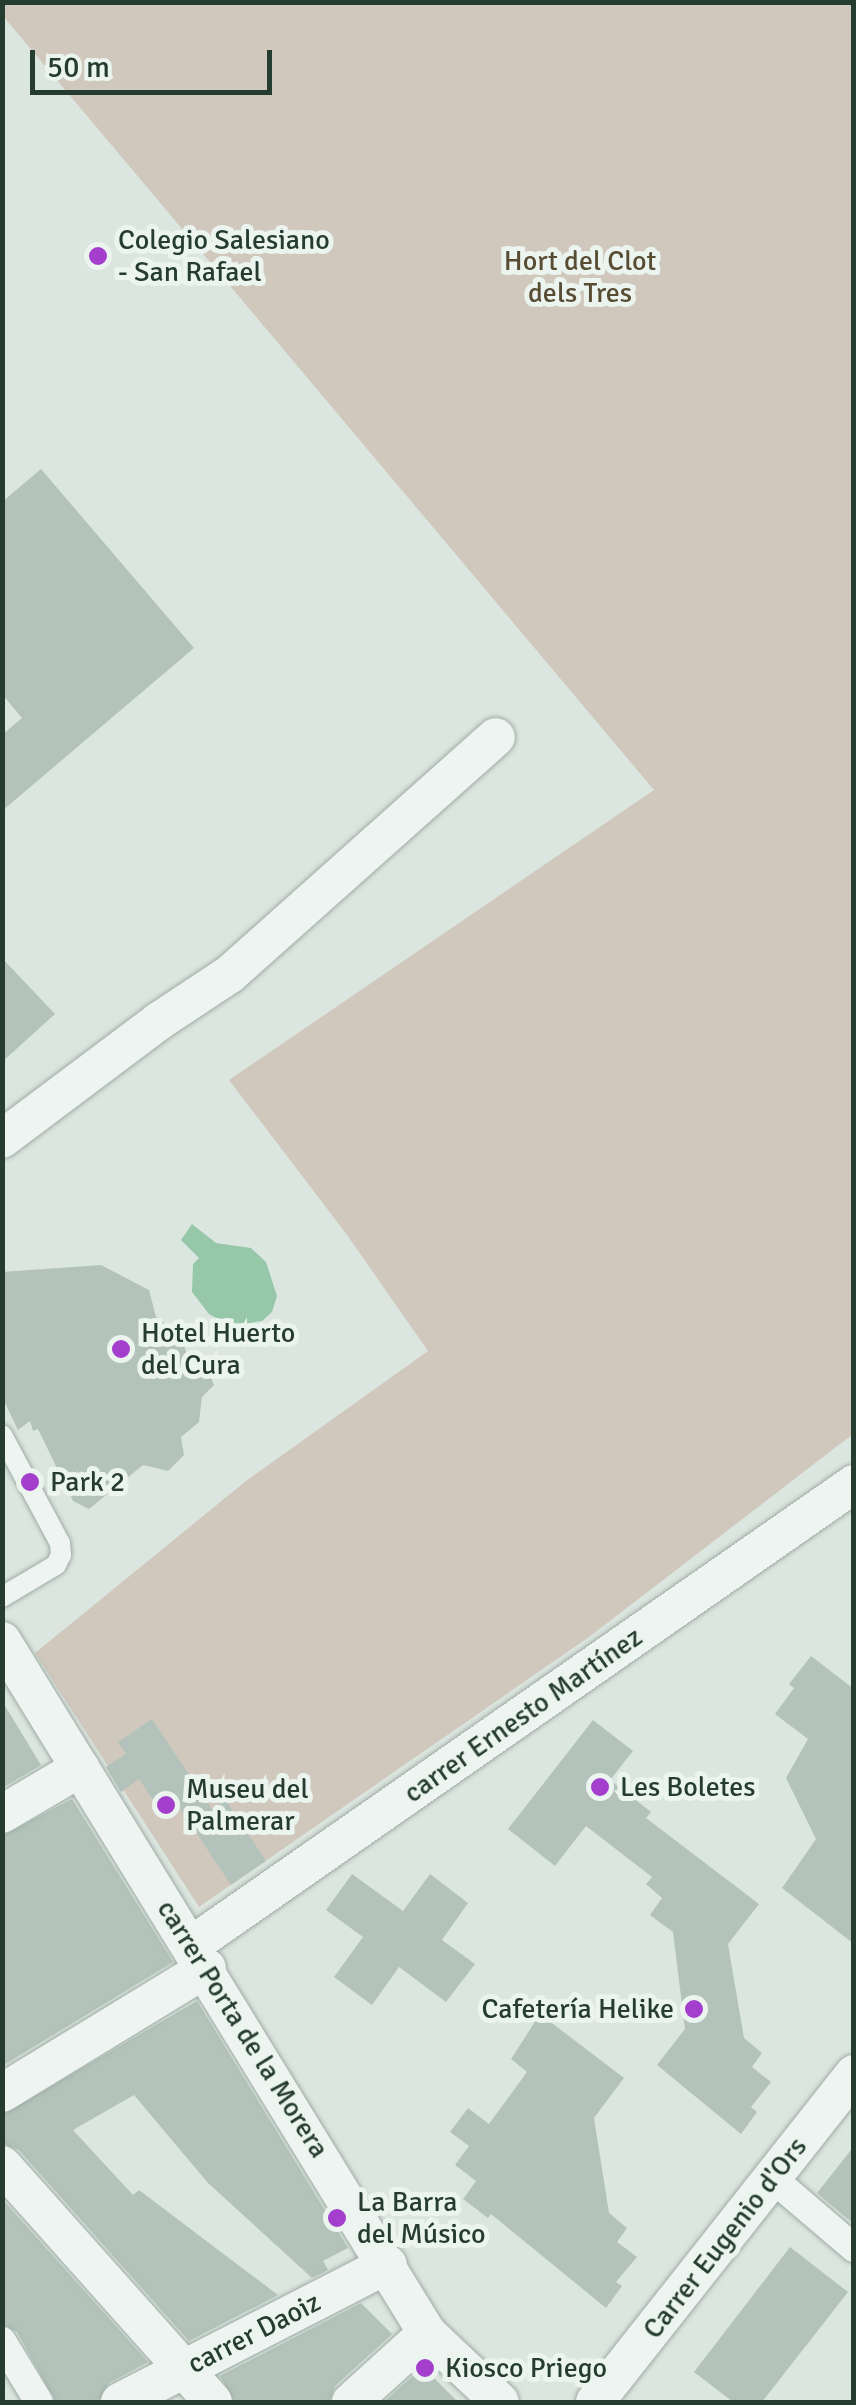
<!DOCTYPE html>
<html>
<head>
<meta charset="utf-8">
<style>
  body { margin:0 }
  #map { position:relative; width:856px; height:2405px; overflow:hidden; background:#dce6e0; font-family:Signika,sans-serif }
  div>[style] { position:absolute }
  .green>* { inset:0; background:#d0c8bd }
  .water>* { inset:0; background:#96c7a8 }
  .building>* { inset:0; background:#b3c3bb }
  .roads { filter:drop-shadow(0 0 2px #9eaca4) drop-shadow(0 0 2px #9eaca4) }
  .service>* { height:20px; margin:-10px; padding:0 10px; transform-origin:10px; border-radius:10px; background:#eef4f1 }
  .pedestrian>* { height:28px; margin:-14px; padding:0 14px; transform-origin:14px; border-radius:14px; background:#eef4f1 }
  .minor>* { height:38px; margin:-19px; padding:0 19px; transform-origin:19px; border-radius:19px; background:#eef4f1 }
  .dots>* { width:28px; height:28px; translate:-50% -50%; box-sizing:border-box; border:5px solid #ebf4ef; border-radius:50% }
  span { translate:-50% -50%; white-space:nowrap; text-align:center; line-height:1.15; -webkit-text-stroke:10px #ebf4ef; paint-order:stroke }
  .poi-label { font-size:28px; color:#263c31 }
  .left { translate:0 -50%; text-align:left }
  .right { translate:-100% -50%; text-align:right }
  .park-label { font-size:28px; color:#584c33 }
  .street-label { font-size:28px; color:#263c31 }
  .frame { position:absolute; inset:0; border:5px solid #263c31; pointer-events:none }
  .scale { position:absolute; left:30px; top:50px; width:242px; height:45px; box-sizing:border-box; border:5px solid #263c31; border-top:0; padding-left:12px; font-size:30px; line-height:35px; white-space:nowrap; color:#263c31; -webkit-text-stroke:8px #ebf4ef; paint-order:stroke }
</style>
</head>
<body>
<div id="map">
  <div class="green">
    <i style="clip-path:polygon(2px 3px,853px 3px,853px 1434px,589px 1637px,199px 1907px,35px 1653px,246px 1481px,428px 1351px,347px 1235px,229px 1080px,654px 790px,3px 16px)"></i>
  </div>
  <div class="water">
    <i style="clip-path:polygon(192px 1224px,216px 1243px,251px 1248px,266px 1262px,277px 1296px,272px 1312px,262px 1321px,230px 1326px,209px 1314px,192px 1292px,193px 1264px,199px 1258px,181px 1240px)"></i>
  </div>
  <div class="building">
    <i style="clip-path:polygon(41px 469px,194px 648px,2px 811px,2px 735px,22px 718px,2px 694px,2px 502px)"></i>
    <i style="clip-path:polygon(2px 958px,55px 1014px,2px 1062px)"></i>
    <i style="clip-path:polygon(101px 1265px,149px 1290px,156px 1317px,180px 1334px,187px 1354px,206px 1365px,214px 1385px,202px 1397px,199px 1422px,181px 1437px,184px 1455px,168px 1471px,143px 1465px,89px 1509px,73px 1501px,38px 1429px,33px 1431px,30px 1421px,18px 1430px,2px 1397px,2px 1272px)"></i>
    <i style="clip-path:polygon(811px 1656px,854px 1689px,854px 1944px,782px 1888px,816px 1839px,786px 1778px,808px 1739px,775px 1714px,794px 1688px,789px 1684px)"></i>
    <i style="clip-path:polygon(2px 1701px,41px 1765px,2px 1788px)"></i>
    <i style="clip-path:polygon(152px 1719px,212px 1809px,226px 1800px,266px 1861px,231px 1885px,177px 1804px,162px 1813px,139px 1779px,121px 1792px,106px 1767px,126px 1754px,118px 1742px)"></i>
    <i style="clip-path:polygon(593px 1720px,633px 1751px,610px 1780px,651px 1812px,646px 1818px,759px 1904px,728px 1944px,744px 2038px,762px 2053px,752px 2067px,771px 2082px,751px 2107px,757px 2112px,741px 2134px,657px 2065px,685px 2029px,673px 1932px,650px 1915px,662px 1898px,646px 1884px,652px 1877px,586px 1826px,555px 1866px,508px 1829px)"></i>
    <i style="clip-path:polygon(72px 1799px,173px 1962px,2px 2066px,2px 1836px)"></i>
    <i style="clip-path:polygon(352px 1874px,403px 1911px,430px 1874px,468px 1903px,442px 1940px,475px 1964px,446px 2002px,399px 1967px,372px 2005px,334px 1977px,363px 1937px,326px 1910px)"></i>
    <i style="clip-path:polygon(197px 2001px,348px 2248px,323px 2261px,328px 2270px,312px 2278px,208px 2183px,134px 2095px,73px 2130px,133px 2195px,139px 2190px,278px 2295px,189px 2341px,19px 2150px,2px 2143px,2px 2115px)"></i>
    <i style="clip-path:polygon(540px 2014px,624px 2078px,594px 2118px,609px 2213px,627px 2228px,617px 2242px,637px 2257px,616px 2282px,622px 2286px,606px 2308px,491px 2214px,488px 2218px,463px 2199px,476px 2181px,455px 2165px,469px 2146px,450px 2132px,468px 2108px,489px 2124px,527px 2072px,511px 2059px)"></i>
    <i style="clip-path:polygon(854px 2146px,854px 2224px,817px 2193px)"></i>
    <i style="clip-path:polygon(2px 2199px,148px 2362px,109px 2383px,98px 2402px,56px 2402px,17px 2332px,2px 2324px)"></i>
    <i style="clip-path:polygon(790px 2247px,848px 2292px,762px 2402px,733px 2402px,694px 2372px)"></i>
    <i style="clip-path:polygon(361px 2303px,392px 2334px,336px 2385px,329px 2402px,235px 2402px,220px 2376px)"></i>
    <i style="clip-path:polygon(423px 2367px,458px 2402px,384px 2402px)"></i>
  </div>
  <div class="roads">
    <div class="service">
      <i style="left:2px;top:1435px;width:123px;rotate:61.8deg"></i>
      <i style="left:60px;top:1543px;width:12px;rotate:85deg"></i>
      <i style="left:61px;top:1555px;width:11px;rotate:117deg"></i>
      <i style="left:56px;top:1565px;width:63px;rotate:149.3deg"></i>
    </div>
    <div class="pedestrian">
      <i style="left:772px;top:2178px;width:108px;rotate:40.5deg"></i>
      <i style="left:2px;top:2341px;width:71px;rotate:58.8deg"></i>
    </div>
    <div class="minor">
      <i style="left:2px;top:1139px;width:196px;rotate:-36.9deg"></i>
      <i style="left:159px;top:1021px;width:85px;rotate:-33.5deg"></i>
      <i style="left:230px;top:974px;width:356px;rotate:-41.7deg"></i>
      <i style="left:2px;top:1641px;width:812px;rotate:58.44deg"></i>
      <i style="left:427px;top:2333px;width:100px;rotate:43.4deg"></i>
      <i style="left:2px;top:1814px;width:91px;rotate:-30.5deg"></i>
      <i style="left:192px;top:1945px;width:807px;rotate:-34.85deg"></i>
      <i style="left:2px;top:2093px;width:240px;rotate:-31.4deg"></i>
      <i style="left:2px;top:2165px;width:317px;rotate:48.3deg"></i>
      <i style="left:120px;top:2402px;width:301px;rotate:-27.2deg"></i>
      <i style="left:351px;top:2402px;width:103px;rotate:-42.2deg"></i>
      <i style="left:595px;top:2402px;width:418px;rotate:-51.7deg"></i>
    </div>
  </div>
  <div class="dots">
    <i style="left:98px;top:256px;background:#a43ecd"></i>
    <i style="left:121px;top:1349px;background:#a43ecd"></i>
    <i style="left:30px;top:1482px;background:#a43ecd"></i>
    <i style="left:600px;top:1787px;background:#a43ecd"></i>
    <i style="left:166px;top:1805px;background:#a43ecd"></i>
    <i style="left:694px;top:2009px;background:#a43ecd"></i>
    <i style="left:337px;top:2218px;background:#a43ecd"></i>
    <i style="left:425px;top:2368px;background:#a43ecd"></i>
  </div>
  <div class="poi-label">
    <span class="left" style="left:118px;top:256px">Colegio Salesiano<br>- San Rafael</span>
    <span class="left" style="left:141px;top:1349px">Hotel Huerto<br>del Cura</span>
    <span class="left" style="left:50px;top:1482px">Park 2</span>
    <span class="left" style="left:620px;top:1787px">Les Boletes</span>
    <span class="left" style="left:186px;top:1805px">Museu del<br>Palmerar</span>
    <span class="right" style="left:674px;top:2009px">Cafetería Helike</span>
    <span class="left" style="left:357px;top:2218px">La Barra<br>del Músico</span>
    <span class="left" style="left:445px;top:2368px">Kiosco Priego</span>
  </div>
  <div class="park-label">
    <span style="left:580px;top:277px">Hort del Clot<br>dels Tres</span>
  </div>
  <div class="street-label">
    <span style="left:523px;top:1715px;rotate:-35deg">carrer Ernesto Martínez</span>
    <span style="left:243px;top:2029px;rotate:58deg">carrer Porta de la Morera</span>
    <span style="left:725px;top:2238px;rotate:-52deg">Carrer Eugenio d'Ors</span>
    <span style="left:254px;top:2333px;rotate:-27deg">carrer Daoiz</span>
  </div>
  <div class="frame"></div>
  <div class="scale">50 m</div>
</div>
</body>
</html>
